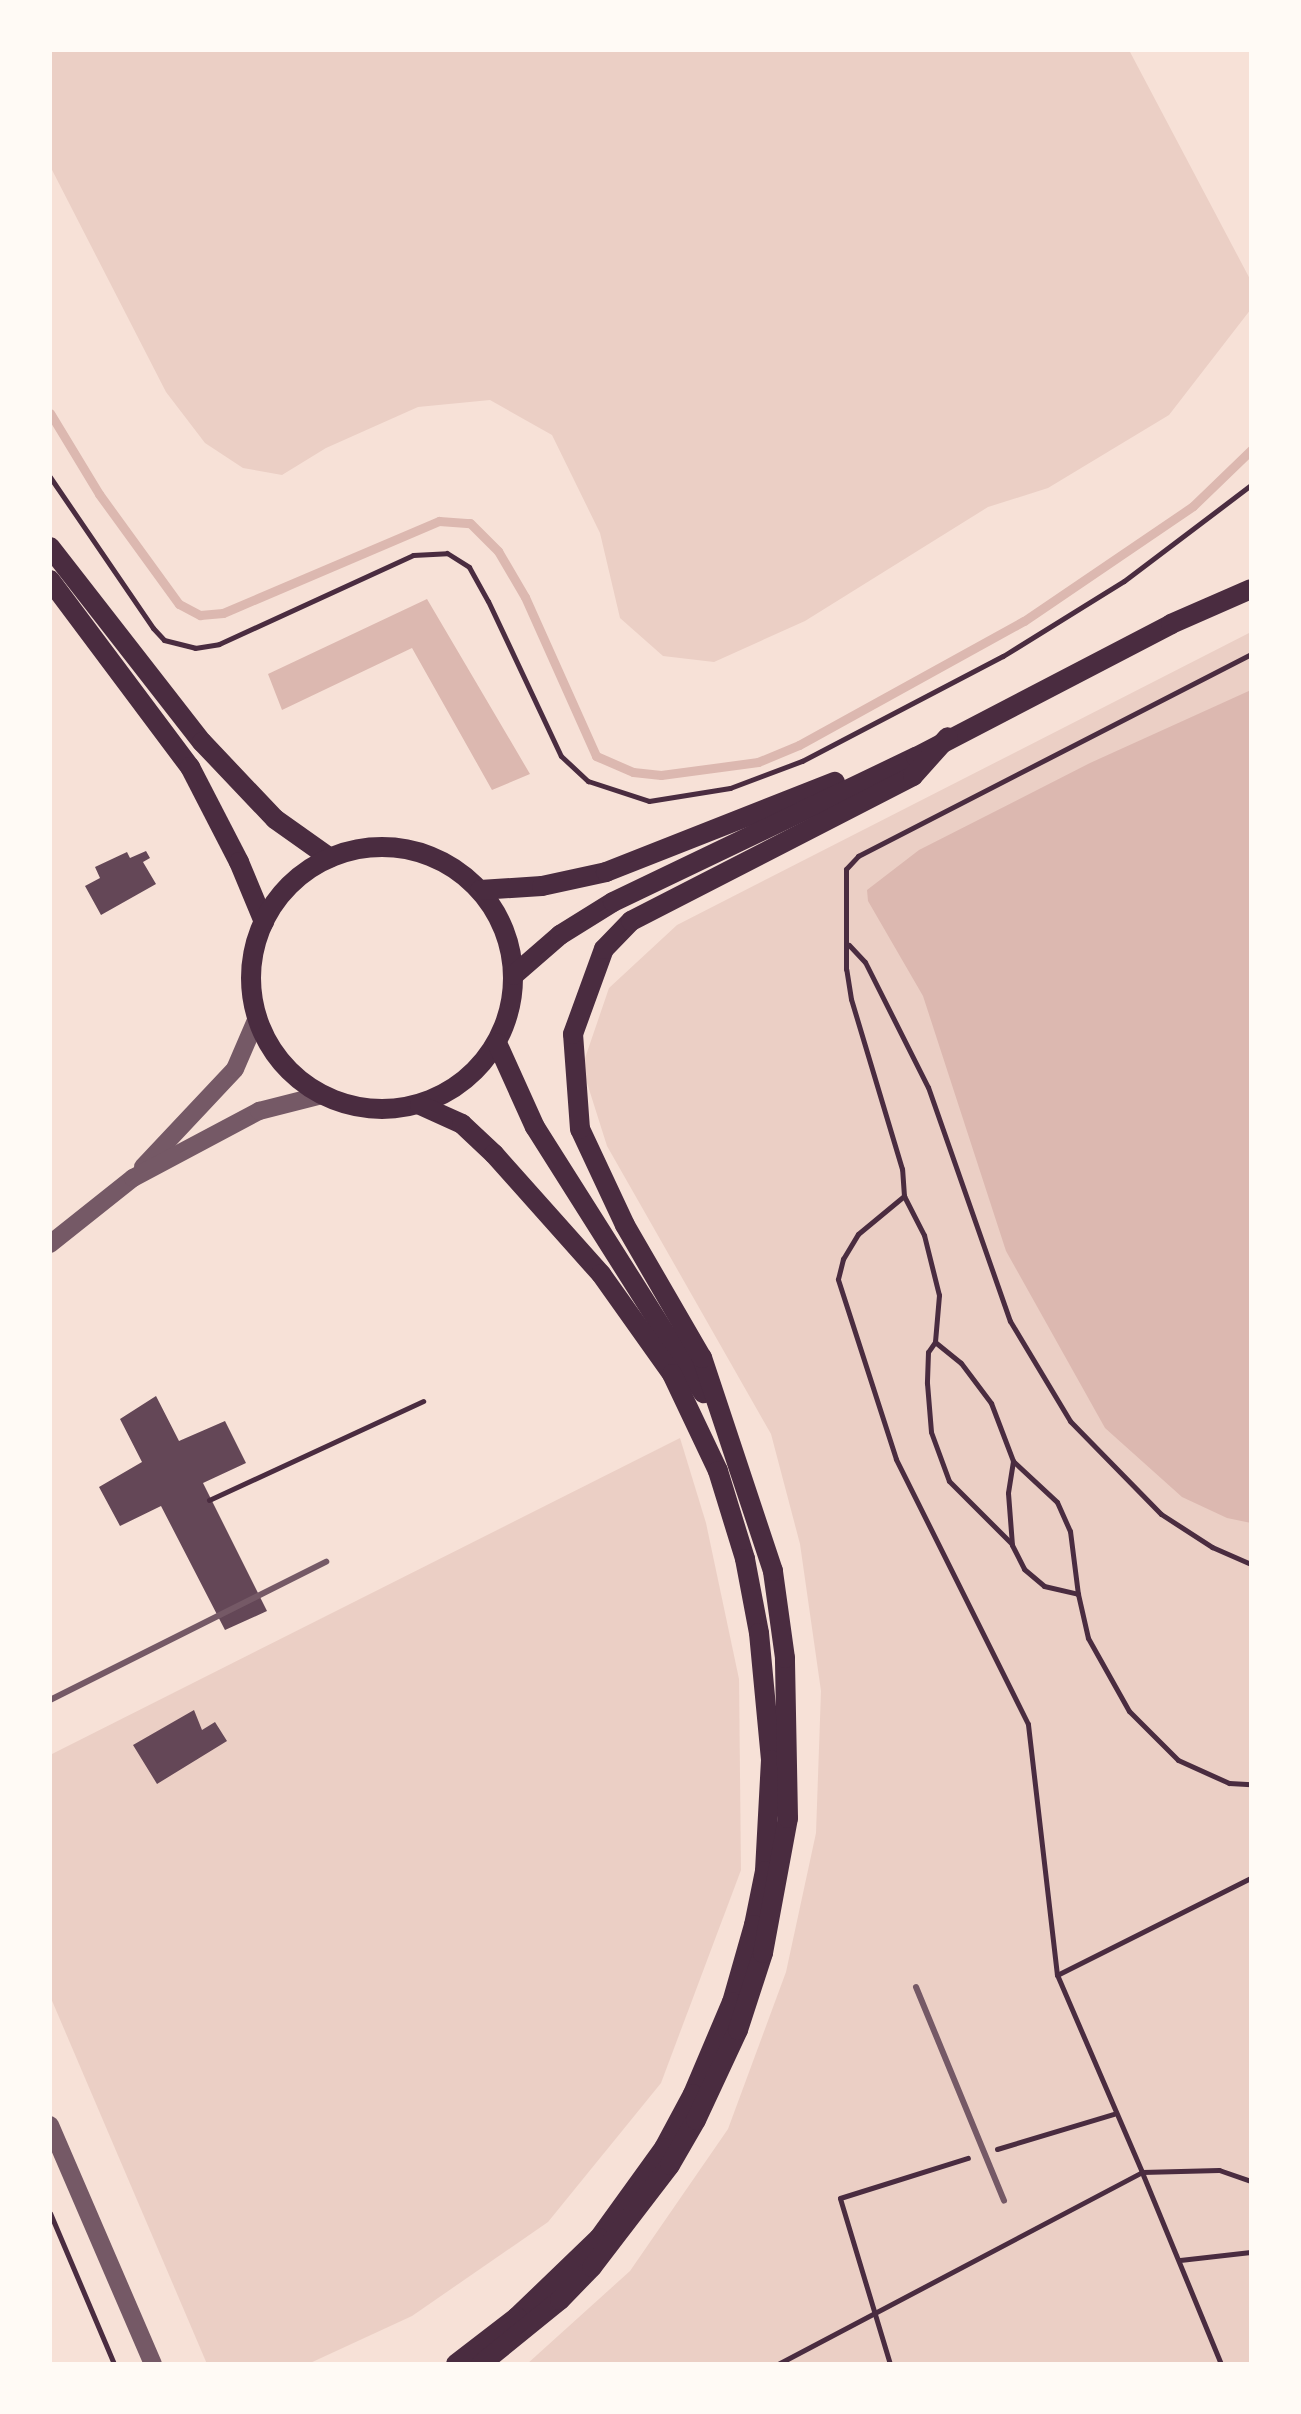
<!DOCTYPE html>
<html>
<head>
<meta charset="utf-8">
<style>
  body { margin:0 }
  #map { position:relative; width:1301px; height:2414px; overflow:hidden; background:#f7e1d7; font-family:"Archivo Narrow",sans-serif }
  div>[style] { position:absolute }
  .green>* { inset:0; background:#ebcfc5 }
  .water>* { inset:0; background:#dcb8b0 }
  .stream>* { height:9px; margin:-4.5px; padding:0 4.5px; transform-origin:4.5px; border-radius:4.5px; background:#dcb8b0 }
  .building>* { inset:0; background:#644757 }
  .path>* { height:5px; margin:-2.5px; padding:0 2.5px; transform-origin:2.5px; border-radius:2.5px; background:#4a2c40 }
  .service>* { height:6px; margin:-3px; padding:0 3px; transform-origin:3px; border-radius:3px; background:#755966 }
  .tertiary>* { height:18px; margin:-9px; padding:0 9px; transform-origin:9px; border-radius:9px; background:#755966 }
  .primary>* { height:20px; margin:-10px; padding:0 10px; transform-origin:10px; border-radius:10px; background:#4a2c40 }
  .primary>.ring { margin:-10px; padding:0; box-sizing:content-box; background:none; border:20px solid #4a2c40; border-radius:50% }
  span { translate:-50% -50%; white-space:nowrap; text-align:center; line-height:1.15; -webkit-text-stroke:10px #fffaf5; paint-order:stroke }
  .frame { position:absolute; inset:0; border:52px solid #fffaf5; pointer-events:none }
</style>
</head>
<body>
<div id="map">
  <div class="green">
    <i style="clip-path:polygon(50px 50px,1129px 50px,1251px 281px,1251px 309px,1169px 415px,1048px 488px,988px 507px,805px 621px,714px 662px,663px 656px,620px 618px,600px 533px,552px 435px,490px 400px,418px 407px,326px 448px,282px 475px,243px 468px,205px 443px,166px 392px,50px 166px)"></i>
    <i style="clip-path:polygon(1251px 632px,1251px 2364px,527px 2364px,630px 2271px,728px 2129px,786px 1972px,816px 1833px,821px 1691px,800px 1544px,771px 1434px,607px 1146px,582px 1067px,609px 988px,677px 925px)"></i>
    <i style="clip-path:polygon(680px 1438px,706px 1523px,739px 1679px,741px 1870px,661px 2083px,548px 2222px,412px 2316px,308px 2364px,207px 2364px,50px 1996px,50px 1755px)"></i>
  </div>
  <div class="water">
    <i style="clip-path:polygon(427px 599px,530px 774px,492px 790px,412px 648px,282px 710px,268px 674px)"></i>
    <i style="clip-path:polygon(1251px 690px,1251px 1523px,1227px 1518px,1182px 1497px,1105px 1428px,1006px 1251px,923px 996px,868px 901px,867px 890px,919px 850px,1090px 763px)"></i>
  </div>
  <div class="stream">
    <i style="left:50px;top:413px;width:95px;rotate:58.8deg"></i>
    <i style="left:99px;top:494px;width:136px;rotate:54deg"></i>
    <i style="left:179px;top:604px;width:24px;rotate:28deg"></i>
    <i style="left:200px;top:615px;width:23px;rotate:-5deg"></i>
    <i style="left:223px;top:613px;width:235px;rotate:-23.1deg"></i>
    <i style="left:439px;top:521px;width:31px;rotate:4deg"></i>
    <i style="left:470px;top:523px;width:40px;rotate:45deg"></i>
    <i style="left:498px;top:551px;width:53px;rotate:59.6deg"></i>
    <i style="left:525px;top:597px;width:174px;rotate:65.9deg"></i>
    <i style="left:596px;top:756px;width:40px;rotate:23.4deg"></i>
    <i style="left:633px;top:772px;width:28px;rotate:6deg"></i>
    <i style="left:661px;top:775px;width:98px;rotate:-7.6deg"></i>
    <i style="left:758px;top:762px;width:44px;rotate:-22.5deg"></i>
    <i style="left:799px;top:745px;width:257px;rotate:-28.9deg"></i>
    <i style="left:1024px;top:621px;width:204px;rotate:-34.2deg"></i>
    <i style="left:1193px;top:506px;width:81px;rotate:-44deg"></i>
  </div>
  <div class="building">
    <i style="clip-path:polygon(146px 851px,150px 858px,143px 862px,156px 884px,101px 915px,85px 886px,100px 878px,95px 867px,127px 852px,130px 858px)"></i>
    <i style="clip-path:polygon(156px 1396px,179px 1441px,225px 1421px,246px 1463px,203px 1483px,267px 1611px,225px 1630px,161px 1506px,120px 1526px,99px 1487px,142px 1462px,120px 1419px)"></i>
    <i style="clip-path:polygon(194px 1710px,202px 1730px,215px 1722px,227px 1741px,157px 1784px,133px 1745px)"></i>
  </div>
  <div class="path">
    <i style="left:50px;top:477px;width:183px;rotate:55.7deg"></i>
    <i style="left:153px;top:628px;width:16px;rotate:47deg"></i>
    <i style="left:164px;top:640px;width:32px;rotate:14deg"></i>
    <i style="left:195px;top:648px;width:24px;rotate:-9deg"></i>
    <i style="left:219px;top:644px;width:213px;rotate:-24.6deg"></i>
    <i style="left:413px;top:555px;width:34px;rotate:-3deg"></i>
    <i style="left:447px;top:553px;width:26px;rotate:32deg"></i>
    <i style="left:469px;top:567px;width:39px;rotate:61deg"></i>
    <i style="left:488px;top:601px;width:171px;rotate:64.8deg"></i>
    <i style="left:561px;top:756px;width:37px;rotate:43deg"></i>
    <i style="left:588px;top:781px;width:64px;rotate:18.2deg"></i>
    <i style="left:649px;top:801px;width:82px;rotate:-9.1deg"></i>
    <i style="left:730px;top:788px;width:77px;rotate:-20.6deg"></i>
    <i style="left:802px;top:761px;width:227px;rotate:-27.6deg"></i>
    <i style="left:1003px;top:656px;width:142px;rotate:-31.8deg"></i>
    <i style="left:1124px;top:581px;width:159px;rotate:-37.1deg"></i>
    <i style="left:849px;top:945px;width:23px;rotate:47deg"></i>
    <i style="left:865px;top:962px;width:140px;rotate:63.3deg"></i>
    <i style="left:928px;top:1087px;width:248px;rotate:70.7deg"></i>
    <i style="left:1010px;top:1321px;width:117px;rotate:59deg"></i>
    <i style="left:1070px;top:1421px;width:130px;rotate:45.6deg"></i>
    <i style="left:1161px;top:1514px;width:61px;rotate:32.9deg"></i>
    <i style="left:1212px;top:1547px;width:43px;rotate:23.6deg"></i>
    <i style="left:904px;top:1196px;width:44px;rotate:62.9deg"></i>
    <i style="left:924px;top:1235px;width:62px;rotate:76deg"></i>
    <i style="left:939px;top:1295px;width:47px;rotate:94.9deg"></i>
    <i style="left:935px;top:1342px;width:33px;rotate:39deg"></i>
    <i style="left:961px;top:1363px;width:50px;rotate:53.1deg"></i>
    <i style="left:991px;top:1403px;width:62px;rotate:69.2deg"></i>
    <i style="left:1013px;top:1461px;width:32px;rotate:99deg"></i>
    <i style="left:1008px;top:1493px;width:52px;rotate:85.6deg"></i>
    <i style="left:1012px;top:1545px;width:27px;rotate:63deg"></i>
    <i style="left:1024px;top:1569px;width:26px;rotate:40deg"></i>
    <i style="left:1044px;top:1586px;width:35px;rotate:13deg"></i>
    <i style="left:1078px;top:1594px;width:45px;rotate:77.2deg"></i>
    <i style="left:1088px;top:1638px;width:84px;rotate:60.7deg"></i>
    <i style="left:1129px;top:1711px;width:69px;rotate:45deg"></i>
    <i style="left:1178px;top:1760px;width:56px;rotate:24.3deg"></i>
    <i style="left:1229px;top:1783px;width:22px;rotate:3deg"></i>
    <i style="left:935px;top:1342px;width:12px;rotate:125deg"></i>
    <i style="left:928px;top:1352px;width:31px;rotate:92deg"></i>
    <i style="left:927px;top:1383px;width:49px;rotate:85.3deg"></i>
    <i style="left:931px;top:1432px;width:52px;rotate:69.8deg"></i>
    <i style="left:949px;top:1481px;width:88px;rotate:45deg"></i>
    <i style="left:1013px;top:1461px;width:60px;rotate:43deg"></i>
    <i style="left:1057px;top:1502px;width:32px;rotate:66deg"></i>
    <i style="left:1070px;top:1531px;width:64px;rotate:82.8deg"></i>
    <i style="left:209px;top:1500px;width:236px;rotate:-24.8deg"></i>
    <i style="left:1057px;top:1975px;width:253px;rotate:-96.6deg"></i>
    <i style="left:1028px;top:1724px;width:296px;rotate:-116.5deg"></i>
    <i style="left:896px;top:1459px;width:189px;rotate:-107.9deg"></i>
    <i style="left:838px;top:1279px;width:21px;rotate:-76deg"></i>
    <i style="left:843px;top:1259px;width:29px;rotate:-59deg"></i>
    <i style="left:858px;top:1234px;width:60px;rotate:-39.6deg"></i>
    <i style="left:904px;top:1196px;width:27px;rotate:-94deg"></i>
    <i style="left:902px;top:1169px;width:177px;rotate:-106.7deg"></i>
    <i style="left:851px;top:999px;width:30px;rotate:-99deg"></i>
    <i style="left:846px;top:969px;width:100px;rotate:-90deg"></i>
    <i style="left:846px;top:869px;width:18px;rotate:-47deg"></i>
    <i style="left:858px;top:856px;width:442px;rotate:-27.2deg"></i>
    <i style="left:997px;top:2149px;width:122px;rotate:-16.7deg"></i>
    <i style="left:50px;top:2213px;width:164px;rotate:67deg"></i>
    <i style="left:1180px;top:2260px;width:71px;rotate:-6.4deg"></i>
    <i style="left:778px;top:2364px;width:412px;rotate:-27.8deg"></i>
    <i style="left:1142px;top:2172px;width:215px;rotate:-113.3deg"></i>
    <i style="left:1057px;top:1975px;width:217px;rotate:-26.6deg"></i>
    <i style="left:890px;top:2364px;width:173px;rotate:-106.8deg"></i>
    <i style="left:840px;top:2198px;width:134px;rotate:-17.4deg"></i>
    <i style="left:1221px;top:2364px;width:208px;rotate:-112.4deg"></i>
    <i style="left:1142px;top:2172px;width:77px;rotate:-1.5deg"></i>
    <i style="left:1219px;top:2170px;width:34px;rotate:19deg"></i>
  </div>
  <div class="service">
    <i style="left:50px;top:1700px;width:309px;rotate:-26.6deg"></i>
    <i style="left:916px;top:1987px;width:231px;rotate:67.6deg"></i>
  </div>
  <div class="tertiary">
    <i style="left:143px;top:1167px;width:134px;rotate:-46.8deg"></i>
    <i style="left:235px;top:1069px;width:56px;rotate:-66.7deg"></i>
    <i style="left:50px;top:1244px;width:106px;rotate:-38.5deg"></i>
    <i style="left:133px;top:1178px;width:143px;rotate:-28deg"></i>
    <i style="left:259px;top:1111px;width:65px;rotate:-14.3deg"></i>
    <i style="left:50px;top:2125px;width:260px;rotate:66.7deg"></i>
  </div>
  <div class="primary">
    <i style="left:50px;top:547px;width:247px;rotate:52.1deg"></i>
    <i style="left:202px;top:742px;width:106px;rotate:46.5deg"></i>
    <i style="left:275px;top:819px;width:67px;rotate:35.3deg"></i>
    <i style="left:50px;top:580px;width:234px;rotate:53.2deg"></i>
    <i style="left:190px;top:767px;width:107px;rotate:62.7deg"></i>
    <i style="left:239px;top:862px;width:65px;rotate:67.4deg"></i>
    <i class="ring" style="left:251px;top:847px;width:242px;height:242px"></i>
    <i style="left:480px;top:890px;width:62px;rotate:-3.7deg"></i>
    <i style="left:542px;top:886px;width:66px;rotate:-12.3deg"></i>
    <i style="left:606px;top:872px;width:246px;rotate:-21.5deg"></i>
    <i style="left:514px;top:975px;width:61px;rotate:-41deg"></i>
    <i style="left:560px;top:935px;width:62px;rotate:-31.9deg"></i>
    <i style="left:613px;top:902px;width:336px;rotate:-25.6deg"></i>
    <i style="left:916px;top:757px;width:288px;rotate:-27.5deg"></i>
    <i style="left:1171px;top:624px;width:87px;rotate:-23.6deg"></i>
    <i style="left:497px;top:1043px;width:92px;rotate:65.7deg"></i>
    <i style="left:535px;top:1127px;width:315px;rotate:57.7deg"></i>
    <i style="left:420px;top:1105px;width:46px;rotate:24.3deg"></i>
    <i style="left:462px;top:1124px;width:44px;rotate:43.2deg"></i>
    <i style="left:494px;top:1154px;width:161px;rotate:48.3deg"></i>
    <i style="left:601px;top:1274px;width:123px;rotate:54.6deg"></i>
    <i style="left:672px;top:1374px;width:107px;rotate:64.6deg"></i>
    <i style="left:718px;top:1471px;width:92px;rotate:72.9deg"></i>
    <i style="left:745px;top:1559px;width:75px;rotate:79.3deg"></i>
    <i style="left:759px;top:1633px;width:128px;rotate:84.6deg"></i>
    <i style="left:771px;top:1760px;width:111px;rotate:93.1deg"></i>
    <i style="left:765px;top:1871px;width:55px;rotate:101.5deg"></i>
    <i style="left:754px;top:1925px;width:80px;rotate:105.9deg"></i>
    <i style="left:732px;top:2002px;width:100px;rotate:113deg"></i>
    <i style="left:693px;top:2094px;width:61px;rotate:118.2deg"></i>
    <i style="left:664px;top:2148px;width:111px;rotate:125.8deg"></i>
    <i style="left:599px;top:2238px;width:114px;rotate:136.1deg"></i>
    <i style="left:517px;top:2317px;width:77px;rotate:142.4deg"></i>
    <i style="left:481px;top:2364px;width:102px;rotate:-39deg"></i>
    <i style="left:560px;top:2300px;width:46px;rotate:-45.9deg"></i>
    <i style="left:592px;top:2267px;width:128px;rotate:-52.6deg"></i>
    <i style="left:670px;top:2165px;width:52px;rotate:-60deg"></i>
    <i style="left:696px;top:2120px;width:99px;rotate:-65deg"></i>
    <i style="left:738px;top:2030px;width:81px;rotate:-72deg"></i>
    <i style="left:763px;top:1953px;width:137px;rotate:-79.5deg"></i>
    <i style="left:788px;top:1818px;width:160px;rotate:-91.1deg"></i>
    <i style="left:785px;top:1658px;width:88px;rotate:-97.9deg"></i>
    <i style="left:773px;top:1571px;width:225px;rotate:-108.4deg"></i>
    <i style="left:702px;top:1358px;width:154px;rotate:-120.1deg"></i>
    <i style="left:625px;top:1225px;width:106px;rotate:-115.1deg"></i>
    <i style="left:580px;top:1129px;width:95px;rotate:-94.2deg"></i>
    <i style="left:573px;top:1034px;width:90px;rotate:-70deg"></i>
    <i style="left:604px;top:949px;width:39px;rotate:-46deg"></i>
    <i style="left:631px;top:921px;width:317px;rotate:-27.2deg"></i>
    <i style="left:913px;top:776px;width:52px;rotate:-48.1deg"></i>
  </div>
  <div class="frame"></div>
</div>
</body>
</html>
